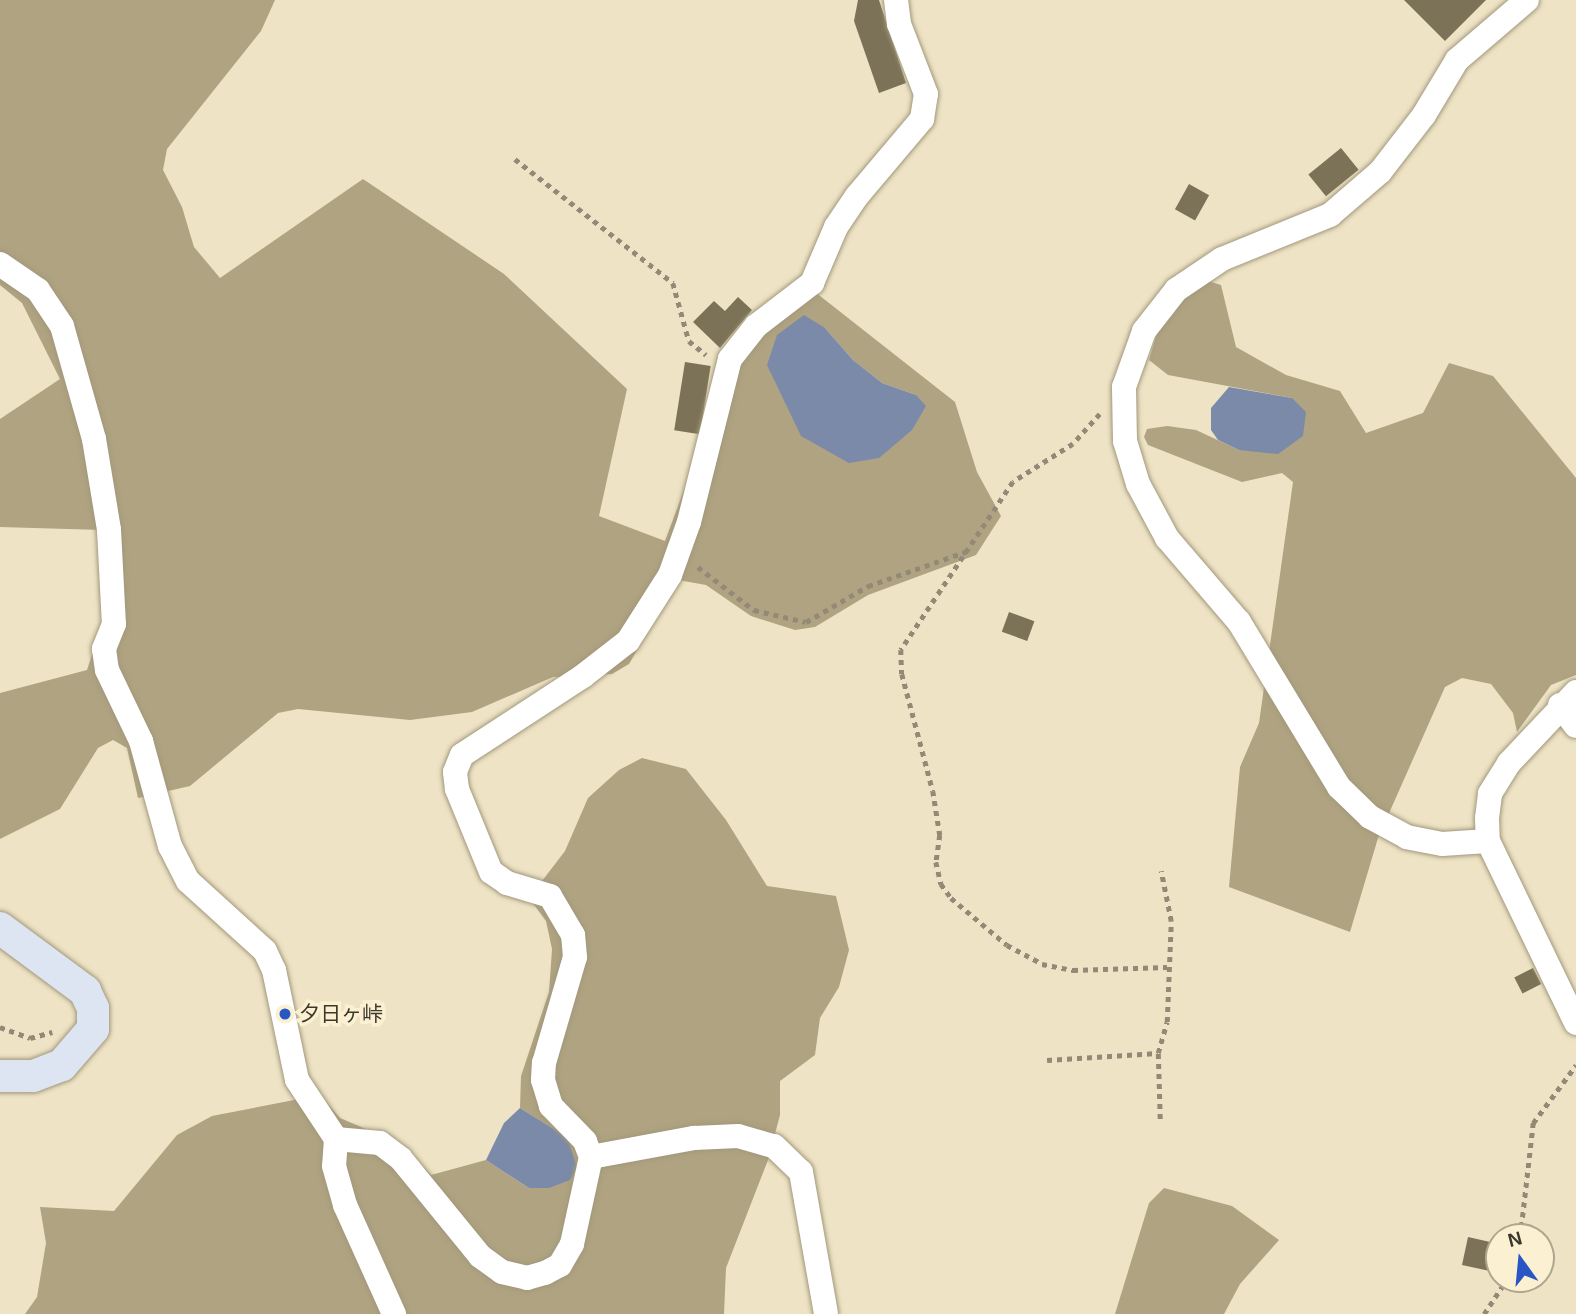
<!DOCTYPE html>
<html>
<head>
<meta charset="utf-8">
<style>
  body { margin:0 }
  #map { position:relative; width:1576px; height:1314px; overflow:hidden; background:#eee3c5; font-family:Arial,"Noto Sans JP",sans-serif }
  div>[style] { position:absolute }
  .forest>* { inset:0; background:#afa381 }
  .water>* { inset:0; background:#7b8aa8 }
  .building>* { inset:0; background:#7b7257; transform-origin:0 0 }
  .path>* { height:4.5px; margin-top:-2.25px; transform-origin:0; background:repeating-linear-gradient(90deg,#928a76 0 5px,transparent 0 10px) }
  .roads { filter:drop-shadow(0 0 2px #a2987c) drop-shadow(0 0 2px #a2987c) }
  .minor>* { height:24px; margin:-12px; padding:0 12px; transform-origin:12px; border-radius:12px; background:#fff }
  .major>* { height:32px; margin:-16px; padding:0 16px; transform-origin:16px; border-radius:16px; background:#dee5f2 }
  .dots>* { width:19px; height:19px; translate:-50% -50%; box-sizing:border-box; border:4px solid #fbf0d2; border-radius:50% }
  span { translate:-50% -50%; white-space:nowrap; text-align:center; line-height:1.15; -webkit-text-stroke:7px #fbf0d2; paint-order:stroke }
  .poi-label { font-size:21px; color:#3c382c }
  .left { translate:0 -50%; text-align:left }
  .north { position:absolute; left:1485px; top:1223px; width:70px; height:70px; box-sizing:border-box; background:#fbf0d2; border:2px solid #afa690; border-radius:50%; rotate:345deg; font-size:19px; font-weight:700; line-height:28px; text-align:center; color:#3c382c }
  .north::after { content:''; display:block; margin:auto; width:24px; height:32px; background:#2a56c5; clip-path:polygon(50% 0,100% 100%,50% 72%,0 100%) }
</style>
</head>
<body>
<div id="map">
  <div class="forest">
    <i style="clip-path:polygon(evenodd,0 0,275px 0,261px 31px,167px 149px,163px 170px,182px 207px,194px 247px,220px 278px,363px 179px,504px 274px,627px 389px,599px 516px,665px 541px,699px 450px,717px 361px,760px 309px,801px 281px,955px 402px,977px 472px,1001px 516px,976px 555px,868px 595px,815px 627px,795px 630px,751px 616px,706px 585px,678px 580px,629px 664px,612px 674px,553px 677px,472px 712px,410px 720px,298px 709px,278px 713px,190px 786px,138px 798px,127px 748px,113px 740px,98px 748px,60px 809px,0 839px,0 693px,87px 670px,104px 618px,102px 530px,0 527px,0 419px,60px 379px,22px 303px,0 285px,0 0,825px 328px,853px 360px,882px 383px,916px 395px,767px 365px,825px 328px)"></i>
    <i style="clip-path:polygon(1208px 281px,1221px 285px,1236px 347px,1286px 375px,1340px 391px,1366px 433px,1423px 413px,1449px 363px,1493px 376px,1576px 478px,1576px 675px,1551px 685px,1517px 732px,1513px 713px,1491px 684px,1462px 678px,1445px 687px,1378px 838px,1350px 932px,1229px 887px,1240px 767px,1259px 723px,1293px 482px,1282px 473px,1242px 482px,1148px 445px,1144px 437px,1147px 429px,1167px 426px,1196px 430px,1239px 450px,1292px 398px,1168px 375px,1149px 360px,1158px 330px,1183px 295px)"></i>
    <i style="clip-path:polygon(642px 758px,686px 769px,726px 820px,767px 886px,836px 896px,849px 950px,839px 987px,820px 1018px,815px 1055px,780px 1081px,780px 1115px,768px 1160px,726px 1268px,724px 1314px,25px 1314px,37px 1297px,46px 1243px,40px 1207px,114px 1211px,177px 1135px,212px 1116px,320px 1095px,340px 1118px,401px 1144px,431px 1175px,486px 1160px,529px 1188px,567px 1137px,520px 1108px,521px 1076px,549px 992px,552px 949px,546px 921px,529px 898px,565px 851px,588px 798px,619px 770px)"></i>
    <i style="clip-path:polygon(1164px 1188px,1232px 1206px,1279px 1240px,1240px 1284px,1224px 1314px,1115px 1314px,1149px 1203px)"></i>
  </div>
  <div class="water">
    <i style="clip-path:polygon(804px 315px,825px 328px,853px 360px,882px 383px,916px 395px,926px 406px,912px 430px,879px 458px,849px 463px,801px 436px,767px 365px,777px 335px)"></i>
    <i style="clip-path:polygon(1229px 387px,1292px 398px,1306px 412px,1303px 436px,1278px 454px,1239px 450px,1218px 440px,1211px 430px,1211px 408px)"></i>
    <i style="clip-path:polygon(520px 1108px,567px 1137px,577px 1167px,570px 1180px,549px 1188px,529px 1188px,486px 1160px,504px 1123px)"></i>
  </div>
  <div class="building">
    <i style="clip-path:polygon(858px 0,879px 0,906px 83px,879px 93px,854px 21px)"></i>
    <i style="clip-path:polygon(1404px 0,1486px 0,1445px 41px)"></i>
    <i style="left:1341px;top:148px;width:28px;height:42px;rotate:51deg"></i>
    <i style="left:1189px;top:184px;width:23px;height:29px;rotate:29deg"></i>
    <i style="clip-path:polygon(738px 297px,752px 310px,720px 348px,693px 322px,714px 301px,725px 311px)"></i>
    <i style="left:685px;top:362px;width:26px;height:69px;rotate:9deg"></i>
    <i style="left:1009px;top:612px;width:27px;height:21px;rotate:20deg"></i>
    <i style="left:1533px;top:968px;width:18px;height:21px;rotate:63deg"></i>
    <i style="clip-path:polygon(1468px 1237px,1499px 1244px,1499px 1273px,1462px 1265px)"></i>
  </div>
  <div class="path">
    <i style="left:515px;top:159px;width:201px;rotate:38.1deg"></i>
    <i style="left:673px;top:283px;width:60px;rotate:74.6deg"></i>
    <i style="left:689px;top:341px;width:22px;rotate:39deg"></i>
    <i style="left:1100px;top:414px;width:40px;rotate:132deg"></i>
    <i style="left:1073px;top:444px;width:71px;rotate:147.7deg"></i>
    <i style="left:1013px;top:482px;width:202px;rotate:123.7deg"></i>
    <i style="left:901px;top:650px;width:24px;rotate:88deg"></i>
    <i style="left:902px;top:674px;width:121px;rotate:75.2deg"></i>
    <i style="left:933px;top:791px;width:45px;rotate:81deg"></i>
    <i style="left:940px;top:835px;width:27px;rotate:98deg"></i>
    <i style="left:936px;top:862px;width:23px;rotate:77deg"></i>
    <i style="left:941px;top:884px;width:17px;rotate:54deg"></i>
    <i style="left:951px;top:898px;width:73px;rotate:40deg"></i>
    <i style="left:1007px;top:945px;width:40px;rotate:28deg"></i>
    <i style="left:1042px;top:964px;width:32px;rotate:11deg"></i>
    <i style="left:1073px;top:970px;width:94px;rotate:-1.8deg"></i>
    <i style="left:698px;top:567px;width:71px;rotate:37.5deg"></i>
    <i style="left:754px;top:610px;width:53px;rotate:13deg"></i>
    <i style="left:806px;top:622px;width:72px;rotate:-30.1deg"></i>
    <i style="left:868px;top:586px;width:109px;rotate:-19.3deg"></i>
    <i style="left:0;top:1027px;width:32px;rotate:20deg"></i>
    <i style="left:30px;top:1038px;width:23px;rotate:-15deg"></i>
    <i style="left:1047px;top:1060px;width:111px;rotate:-3.6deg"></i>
    <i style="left:1160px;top:1119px;width:66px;rotate:-91.7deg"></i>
    <i style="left:1158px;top:1053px;width:32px;rotate:-74deg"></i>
    <i style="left:1167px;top:1022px;width:101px;rotate:-87.7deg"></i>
    <i style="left:1171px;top:921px;width:51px;rotate:-101.3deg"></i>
    <i style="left:1520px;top:1237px;width:115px;rotate:-83.5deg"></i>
    <i style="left:1533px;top:1123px;width:72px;rotate:-53.4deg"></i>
    <i style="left:1484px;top:1314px;width:42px;rotate:-56.7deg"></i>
  </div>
  <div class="roads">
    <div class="minor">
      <i style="left:0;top:264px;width:46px;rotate:34.4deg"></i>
      <i style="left:38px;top:290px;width:43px;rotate:56.3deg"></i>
      <i style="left:62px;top:326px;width:117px;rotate:74.2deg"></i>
      <i style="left:94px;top:439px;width:92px;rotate:80.6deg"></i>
      <i style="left:109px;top:530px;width:94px;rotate:87deg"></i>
      <i style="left:114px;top:624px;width:27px;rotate:112deg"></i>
      <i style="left:104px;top:649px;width:21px;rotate:82deg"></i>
      <i style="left:107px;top:670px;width:79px;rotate:64.4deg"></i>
      <i style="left:141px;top:741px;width:109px;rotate:74.6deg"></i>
      <i style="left:170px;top:846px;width:39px;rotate:63deg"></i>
      <i style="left:188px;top:881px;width:104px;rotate:42.3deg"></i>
      <i style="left:265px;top:951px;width:21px;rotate:65deg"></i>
      <i style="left:274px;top:970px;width:112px;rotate:78.2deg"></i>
      <i style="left:297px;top:1080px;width:71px;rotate:56.5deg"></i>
      <i style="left:336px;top:1139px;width:27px;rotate:94deg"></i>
      <i style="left:334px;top:1166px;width:41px;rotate:74.2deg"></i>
      <i style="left:345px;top:1205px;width:120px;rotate:65.8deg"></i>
      <i style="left:1576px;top:692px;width:98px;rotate:133.3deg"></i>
      <i style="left:1509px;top:763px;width:36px;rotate:122deg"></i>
      <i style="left:1490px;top:794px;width:24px;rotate:97deg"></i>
      <i style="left:1487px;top:818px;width:23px;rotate:88deg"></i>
      <i style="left:1488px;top:841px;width:202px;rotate:64.2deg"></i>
      <i style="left:1560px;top:705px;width:26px;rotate:53deg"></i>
      <i style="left:1488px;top:841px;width:46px;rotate:176.3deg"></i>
      <i style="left:1442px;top:844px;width:36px;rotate:-169deg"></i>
      <i style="left:1407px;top:837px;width:42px;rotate:-151.6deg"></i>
      <i style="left:1370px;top:817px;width:43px;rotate:-135.9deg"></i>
      <i style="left:1339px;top:787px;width:193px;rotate:-121.2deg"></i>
      <i style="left:1239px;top:622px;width:111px;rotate:-130.6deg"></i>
      <i style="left:1167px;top:538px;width:61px;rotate:-118.2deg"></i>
      <i style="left:1138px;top:484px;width:45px;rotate:-106.8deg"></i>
      <i style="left:1125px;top:441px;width:54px;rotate:-91.1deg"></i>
      <i style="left:1124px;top:387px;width:59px;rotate:-70.3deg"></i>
      <i style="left:1144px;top:331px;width:52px;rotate:-52deg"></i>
      <i style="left:1176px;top:290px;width:55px;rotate:-34deg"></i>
      <i style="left:1222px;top:259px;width:117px;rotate:-22.2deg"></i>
      <i style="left:1330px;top:215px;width:66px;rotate:-40.7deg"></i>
      <i style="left:1380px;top:172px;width:72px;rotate:-52.3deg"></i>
      <i style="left:1424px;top:115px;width:64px;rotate:-59deg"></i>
      <i style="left:1457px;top:60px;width:92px;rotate:-40.6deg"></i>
      <i style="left:336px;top:1139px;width:44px;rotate:5.2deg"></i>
      <i style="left:380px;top:1143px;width:26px;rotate:37deg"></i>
      <i style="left:401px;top:1159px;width:125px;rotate:50.8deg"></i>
      <i style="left:480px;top:1256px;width:27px;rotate:36deg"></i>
      <i style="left:502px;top:1272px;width:26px;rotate:13deg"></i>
      <i style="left:527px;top:1278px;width:19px;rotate:-16deg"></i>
      <i style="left:545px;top:1273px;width:17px;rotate:-28deg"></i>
      <i style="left:560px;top:1265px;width:24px;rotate:-60deg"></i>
      <i style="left:572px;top:1244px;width:89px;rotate:-77.7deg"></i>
      <i style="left:591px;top:1157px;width:17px;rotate:-111deg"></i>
      <i style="left:585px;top:1141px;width:49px;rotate:-134.2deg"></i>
      <i style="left:551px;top:1106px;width:27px;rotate:-107deg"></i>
      <i style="left:543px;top:1080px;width:17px;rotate:-87deg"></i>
      <i style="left:544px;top:1063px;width:110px;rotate:-73.7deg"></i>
      <i style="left:575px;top:957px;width:22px;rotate:-95deg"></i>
      <i style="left:573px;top:935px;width:45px;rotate:-120.5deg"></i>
      <i style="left:550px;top:896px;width:45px;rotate:-163.2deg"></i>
      <i style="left:507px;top:883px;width:19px;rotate:-145deg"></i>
      <i style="left:491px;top:872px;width:90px;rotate:-112.3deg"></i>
      <i style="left:457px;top:789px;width:17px;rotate:-97deg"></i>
      <i style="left:455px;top:772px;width:18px;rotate:-68deg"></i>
      <i style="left:462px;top:755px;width:145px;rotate:-33.1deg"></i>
      <i style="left:583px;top:676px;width:57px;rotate:-37.9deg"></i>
      <i style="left:628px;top:641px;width:78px;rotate:-57.5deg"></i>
      <i style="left:670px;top:575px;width:56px;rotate:-70.3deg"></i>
      <i style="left:689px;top:522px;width:168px;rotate:-75.9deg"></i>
      <i style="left:730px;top:359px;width:42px;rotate:-51.8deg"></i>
      <i style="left:756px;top:326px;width:71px;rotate:-37.5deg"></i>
      <i style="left:812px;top:283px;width:61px;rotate:-66.8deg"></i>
      <i style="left:836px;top:227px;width:37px;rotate:-56deg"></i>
      <i style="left:857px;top:196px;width:101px;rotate:-49.8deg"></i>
      <i style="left:922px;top:119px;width:25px;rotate:-81deg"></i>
      <i style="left:926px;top:94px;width:75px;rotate:-111.1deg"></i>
      <i style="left:899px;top:24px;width:24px;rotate:-97deg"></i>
      <i style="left:591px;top:1157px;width:105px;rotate:-10.5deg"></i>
      <i style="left:694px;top:1138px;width:44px;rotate:-2.6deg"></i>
      <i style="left:738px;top:1136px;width:37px;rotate:16deg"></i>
      <i style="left:774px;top:1146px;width:37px;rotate:44deg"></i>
      <i style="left:801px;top:1172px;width:144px;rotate:80deg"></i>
    </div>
    <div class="major">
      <i style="left:0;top:928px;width:106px;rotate:36.5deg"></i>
      <i style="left:85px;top:991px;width:19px;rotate:65deg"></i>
      <i style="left:93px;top:1008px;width:21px;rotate:90deg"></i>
      <i style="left:93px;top:1029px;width:48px;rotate:130.7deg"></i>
      <i style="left:62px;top:1065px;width:31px;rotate:159deg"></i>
      <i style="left:33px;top:1076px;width:33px;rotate:180deg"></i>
    </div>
  </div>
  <div class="dots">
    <i style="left:285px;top:1014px;background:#2a56c5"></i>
  </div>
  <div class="poi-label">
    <span class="left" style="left:299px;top:1014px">夕日ヶ峠</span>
  </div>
  <div class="north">N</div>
</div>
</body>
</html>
